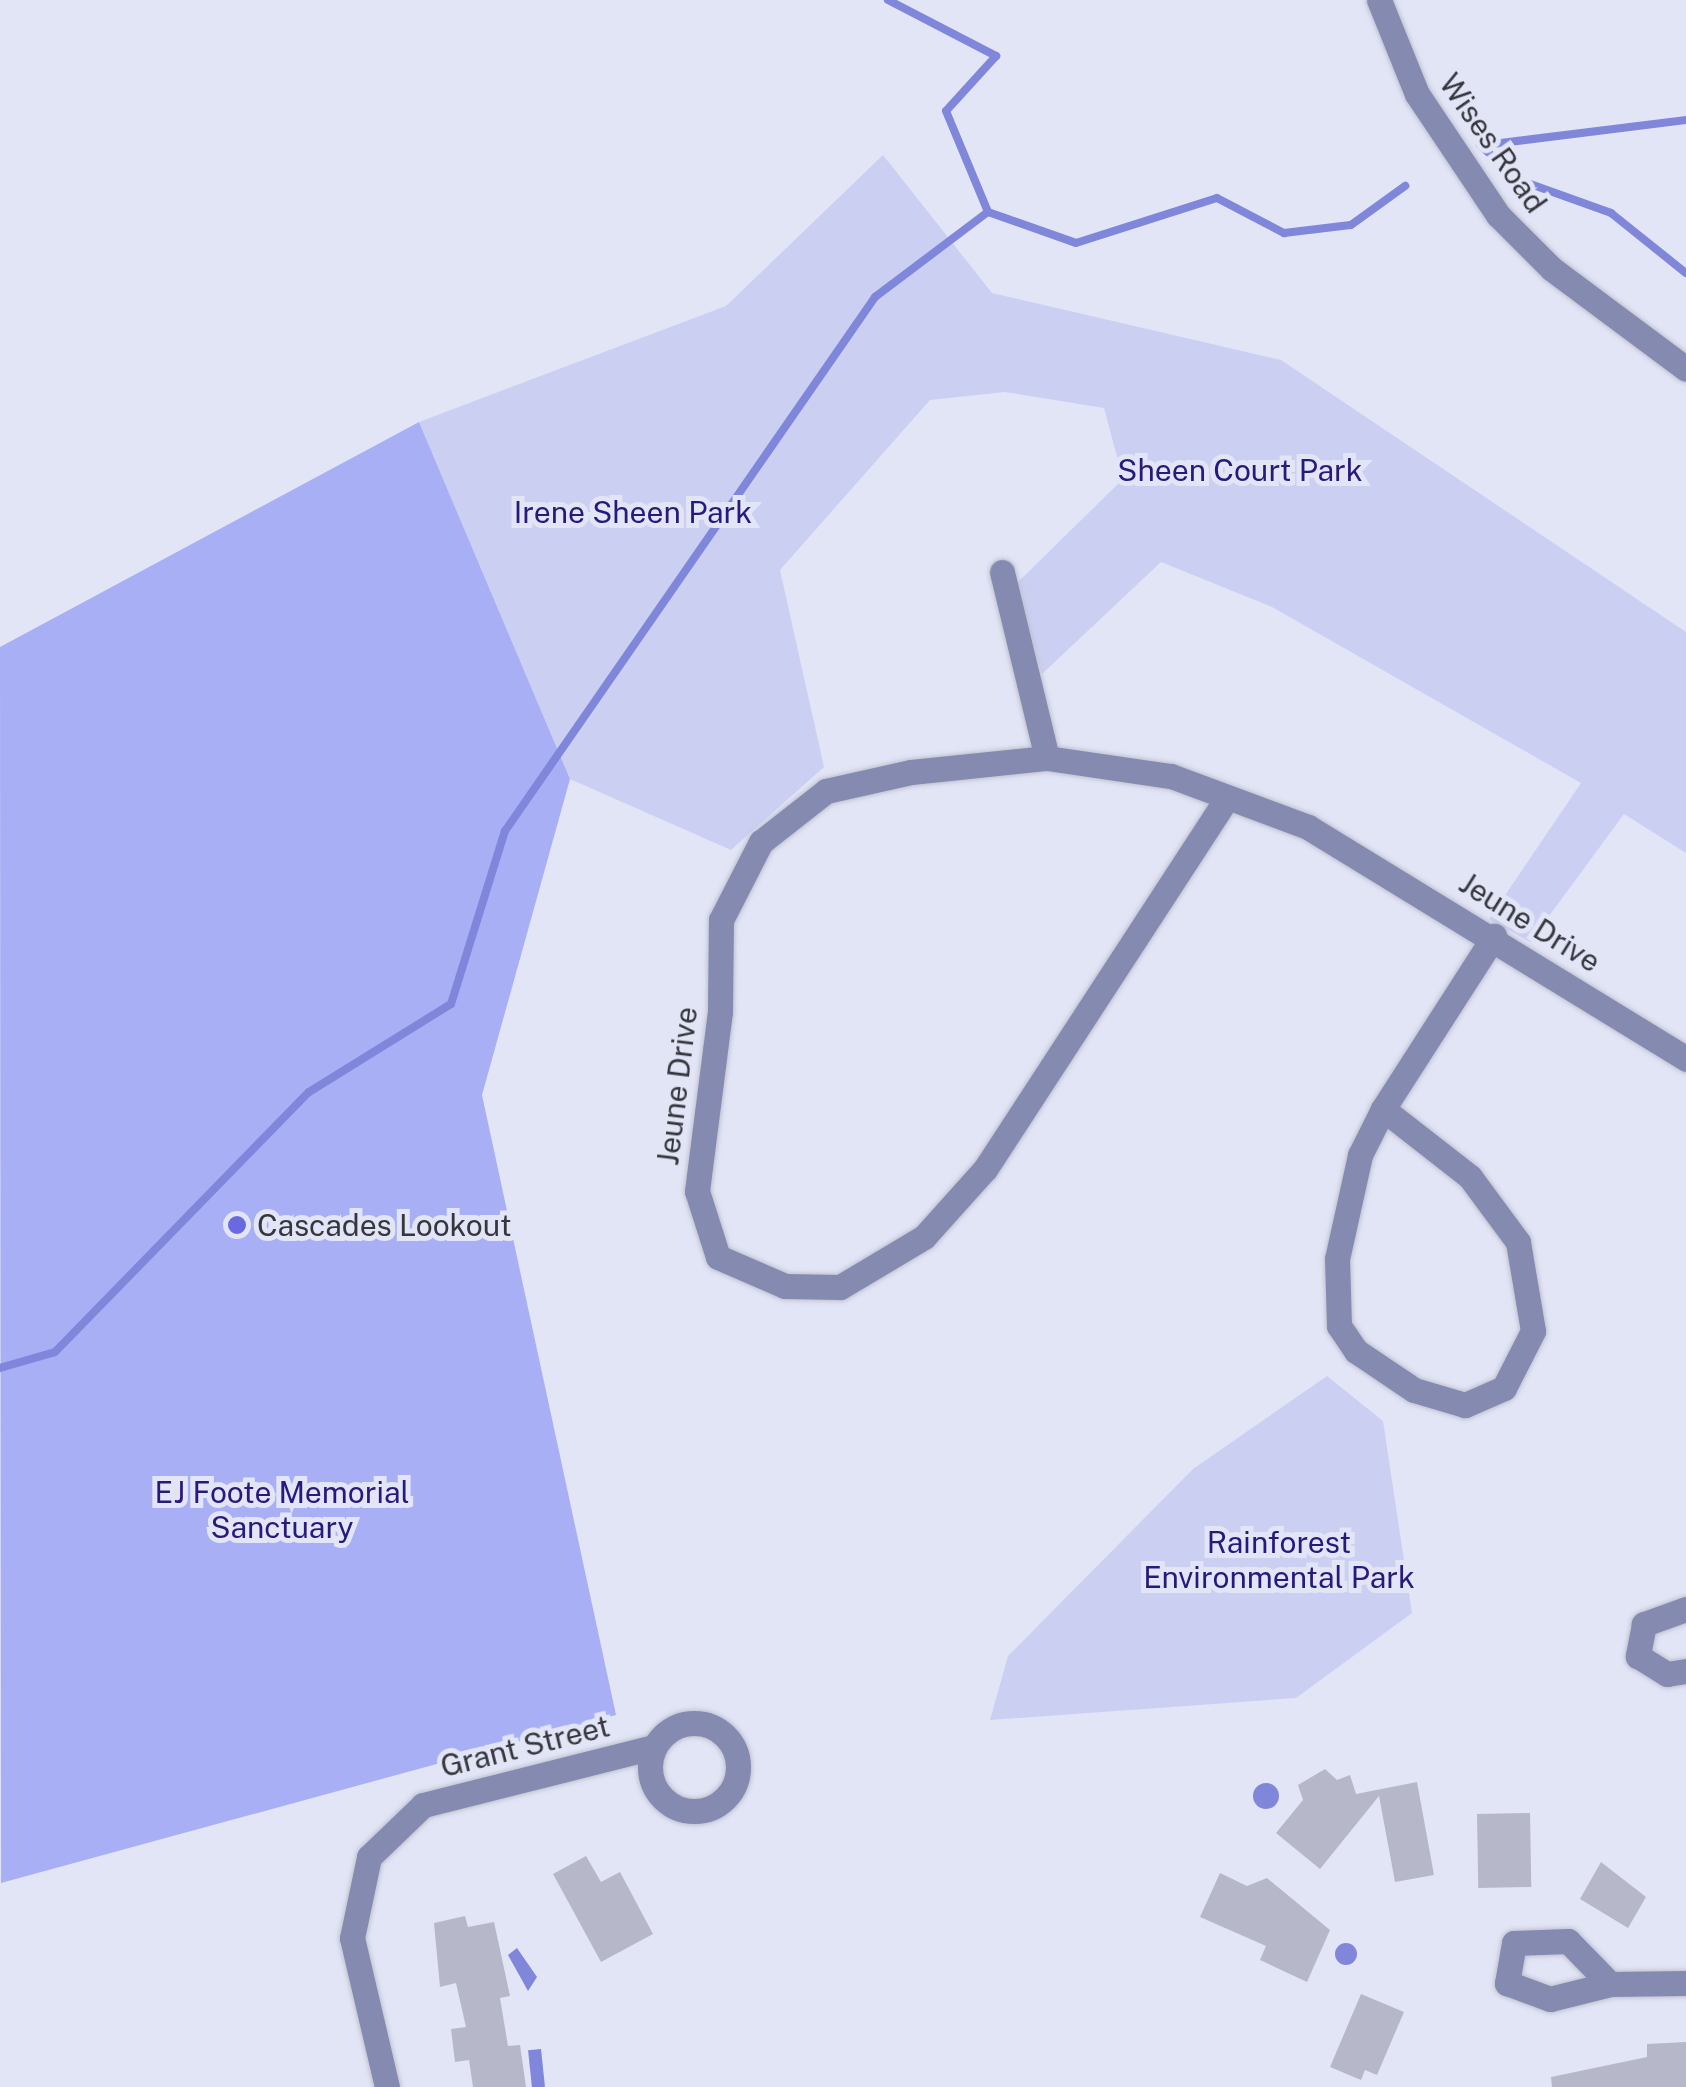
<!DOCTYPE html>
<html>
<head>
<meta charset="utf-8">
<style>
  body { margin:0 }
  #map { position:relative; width:1686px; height:2087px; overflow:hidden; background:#e2e5f6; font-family:"Public Sans",sans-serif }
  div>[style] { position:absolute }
  .green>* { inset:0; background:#cbd0f3 }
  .forest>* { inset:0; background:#a8aff5 }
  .water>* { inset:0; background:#8086da; transform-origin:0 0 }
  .round { border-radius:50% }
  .stream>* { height:8px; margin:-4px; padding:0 4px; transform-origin:4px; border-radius:4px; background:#8086da }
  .building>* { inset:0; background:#b6b8c9; transform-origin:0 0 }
  .roads { filter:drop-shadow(0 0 2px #c0c2d1) drop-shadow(0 0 2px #c0c2d1) }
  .minor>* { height:25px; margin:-12.5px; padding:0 12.5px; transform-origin:12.5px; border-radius:12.5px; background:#858ab0 }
  .minor>.ring { margin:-12.5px; padding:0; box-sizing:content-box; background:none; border:25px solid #858ab0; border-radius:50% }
  .dots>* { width:28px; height:28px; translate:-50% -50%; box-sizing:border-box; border:5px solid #e2e5f6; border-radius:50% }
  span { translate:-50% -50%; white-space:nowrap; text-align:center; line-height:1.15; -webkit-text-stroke:10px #e2e5f6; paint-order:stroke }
  .street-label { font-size:30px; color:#36373e }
  .park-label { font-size:30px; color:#281a7d }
  .poi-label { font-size:30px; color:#36373e }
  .left { translate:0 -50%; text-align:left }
</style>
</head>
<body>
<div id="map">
  <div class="green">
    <i style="clip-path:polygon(883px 155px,992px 293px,1281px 360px,1686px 632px,1686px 853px,1624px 814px,1530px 942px,1489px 919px,1581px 783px,1272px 607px,1161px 562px,1042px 674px,1015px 585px,1123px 479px,1104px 408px,1005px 392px,930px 400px,780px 570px,824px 767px,731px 850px,570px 779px,419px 422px,726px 306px)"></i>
    <i style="clip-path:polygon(1327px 1376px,1383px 1421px,1412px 1613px,1296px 1698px,990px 1720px,1008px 1656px,1193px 1469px)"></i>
  </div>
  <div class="forest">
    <i style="clip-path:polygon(419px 422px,570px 779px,482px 1095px,616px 1715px,1px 1883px,0 647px)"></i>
  </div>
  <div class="water">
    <i class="round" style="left:1253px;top:1783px;width:26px;height:26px"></i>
    <i class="round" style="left:1335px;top:1943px;width:22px;height:22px"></i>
    <i style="clip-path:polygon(517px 1948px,537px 1977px,528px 1991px,508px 1955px)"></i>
    <i style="left:541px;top:2049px;width:38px;height:13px;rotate:84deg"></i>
  </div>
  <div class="stream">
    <i style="left:888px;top:0;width:122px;rotate:27.4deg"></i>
    <i style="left:996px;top:56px;width:74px;rotate:132.3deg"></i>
    <i style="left:946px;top:111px;width:109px;rotate:67.4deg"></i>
    <i style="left:988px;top:212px;width:93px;rotate:19.4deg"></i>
    <i style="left:1076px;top:243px;width:148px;rotate:-17.7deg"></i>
    <i style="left:1217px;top:198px;width:76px;rotate:27.6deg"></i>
    <i style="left:1284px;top:233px;width:67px;rotate:-6.8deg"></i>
    <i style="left:1351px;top:225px;width:67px;rotate:-35.8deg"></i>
    <i style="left:1480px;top:145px;width:52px;rotate:41.9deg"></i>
    <i style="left:1519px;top:180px;width:98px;rotate:19.7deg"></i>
    <i style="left:1611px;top:213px;width:96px;rotate:38.7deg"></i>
    <i style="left:1485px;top:145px;width:203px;rotate:-7.1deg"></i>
    <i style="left:0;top:1368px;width:57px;rotate:-16.2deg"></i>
    <i style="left:55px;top:1352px;width:363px;rotate:-45.7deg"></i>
    <i style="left:309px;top:1092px;width:167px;rotate:-31.8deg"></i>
    <i style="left:451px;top:1004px;width:181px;rotate:-72.7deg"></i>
    <i style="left:505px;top:831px;width:650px;rotate:-55.28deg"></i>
    <i style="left:875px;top:297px;width:141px;rotate:-37deg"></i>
  </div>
  <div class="building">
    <i style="clip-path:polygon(1325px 1769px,1337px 1780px,1350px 1775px,1356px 1794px,1417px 1782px,1434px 1875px,1395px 1882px,1379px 1796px,1320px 1869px,1276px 1833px,1303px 1800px,1298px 1785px)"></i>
    <i style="left:1530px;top:1813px;width:74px;height:53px;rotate:89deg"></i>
    <i style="clip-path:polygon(586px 1856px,601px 1882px,620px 1872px,653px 1934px,601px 1962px,553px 1874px)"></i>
    <i style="clip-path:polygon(1601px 1862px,1646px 1897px,1628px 1928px,1580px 1899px)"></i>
    <i style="clip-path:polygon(1220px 1873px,1247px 1886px,1267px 1878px,1330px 1930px,1307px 1982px,1260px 1960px,1266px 1946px,1200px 1917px)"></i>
    <i style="clip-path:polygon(465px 1916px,468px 1927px,494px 1922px,510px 1996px,500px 1998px,508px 2046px,520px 2045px,526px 2087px,473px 2087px,469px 2060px,455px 2062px,451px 2029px,466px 2027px,456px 1983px,440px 1987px,434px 1923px)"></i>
    <i style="clip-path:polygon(1361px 1994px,1404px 2012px,1377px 2075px,1365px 2070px,1361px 2080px,1330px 2067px)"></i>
    <i style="clip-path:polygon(1686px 2042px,1686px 2087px,1552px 2087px,1551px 2077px,1647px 2057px,1647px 2044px)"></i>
  </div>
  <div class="roads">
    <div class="minor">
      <i style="left:1379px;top:0;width:101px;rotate:68deg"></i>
      <i style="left:1417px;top:94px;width:146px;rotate:56.2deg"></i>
      <i style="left:1498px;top:215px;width:76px;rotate:45deg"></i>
      <i style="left:1552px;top:269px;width:167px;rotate:36.7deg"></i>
      <i style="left:1002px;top:572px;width:191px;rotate:76.4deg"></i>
      <i style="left:1227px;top:798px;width:443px;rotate:123.1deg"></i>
      <i style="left:985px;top:1169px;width:91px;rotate:131.9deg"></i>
      <i style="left:924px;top:1237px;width:98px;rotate:149.2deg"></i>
      <i style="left:840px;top:1287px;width:55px;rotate:-179deg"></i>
      <i style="left:785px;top:1286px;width:73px;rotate:-156.6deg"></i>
      <i style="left:718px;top:1257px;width:69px;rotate:-107.7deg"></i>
      <i style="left:697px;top:1191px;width:180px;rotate:-82.7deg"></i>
      <i style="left:720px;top:1012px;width:92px;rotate:-89.4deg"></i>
      <i style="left:721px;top:920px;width:88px;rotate:-62.9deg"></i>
      <i style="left:761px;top:842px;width:83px;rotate:-38.1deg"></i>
      <i style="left:826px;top:791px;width:87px;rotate:-12.6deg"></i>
      <i style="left:911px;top:772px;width:137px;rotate:-5.9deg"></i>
      <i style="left:1047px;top:758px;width:125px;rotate:8.3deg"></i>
      <i style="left:1171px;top:776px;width:146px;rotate:20.4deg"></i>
      <i style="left:1308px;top:827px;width:444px;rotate:31.5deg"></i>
      <i style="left:1383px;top:1109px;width:110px;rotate:38deg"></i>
      <i style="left:1470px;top:1177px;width:81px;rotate:53.6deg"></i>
      <i style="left:1518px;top:1242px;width:90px;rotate:80.4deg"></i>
      <i style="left:1533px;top:1331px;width:64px;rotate:117deg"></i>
      <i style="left:1504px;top:1388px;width:43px;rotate:156.4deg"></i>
      <i style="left:1465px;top:1405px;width:53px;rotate:-163.6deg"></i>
      <i style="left:1414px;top:1390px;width:70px;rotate:-146.1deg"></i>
      <i style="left:1356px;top:1351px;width:30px;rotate:-124deg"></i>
      <i style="left:1339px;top:1326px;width:67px;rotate:-91.7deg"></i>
      <i style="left:1337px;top:1259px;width:107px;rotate:-77.5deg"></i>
      <i style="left:1360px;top:1155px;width:51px;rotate:-63.4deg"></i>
      <i style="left:1383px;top:1109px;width:206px;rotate:-57.3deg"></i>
      <i style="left:1686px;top:1609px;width:45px;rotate:160.3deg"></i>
      <i style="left:1644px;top:1624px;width:33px;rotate:101deg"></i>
      <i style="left:1638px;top:1656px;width:34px;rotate:32deg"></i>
      <i style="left:1667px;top:1674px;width:19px;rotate:-9deg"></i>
      <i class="ring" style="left:650px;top:1723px;width:63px;height:63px"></i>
      <i style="left:1610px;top:1984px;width:60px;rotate:-134.3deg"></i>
      <i style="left:1568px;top:1941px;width:54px;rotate:177.9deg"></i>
      <i style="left:1514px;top:1943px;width:41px;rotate:99.9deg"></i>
      <i style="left:1507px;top:1983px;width:46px;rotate:20.4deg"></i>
      <i style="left:1550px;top:1999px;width:62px;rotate:-14deg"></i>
      <i style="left:1610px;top:1984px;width:76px;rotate:-0.8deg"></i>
      <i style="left:387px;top:2087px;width:153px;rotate:-103.2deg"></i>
      <i style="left:352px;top:1938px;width:83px;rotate:-78.1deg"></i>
      <i style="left:369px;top:1857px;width:75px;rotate:-43.9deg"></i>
      <i style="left:423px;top:1805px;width:238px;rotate:-14.1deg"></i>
    </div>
  </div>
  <div class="dots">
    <i style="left:237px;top:1225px;background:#6969e2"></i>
  </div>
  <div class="street-label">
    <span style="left:1493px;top:143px;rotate:55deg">Wises Road</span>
    <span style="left:1530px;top:922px;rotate:32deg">Jeune Drive</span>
    <span style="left:677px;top:1086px;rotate:-83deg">Jeune Drive</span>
    <span style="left:525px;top:1746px;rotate:-14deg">Grant Street</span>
  </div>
  <div class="park-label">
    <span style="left:1240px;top:470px">Sheen Court Park</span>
    <span style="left:633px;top:512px">Irene Sheen Park</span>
    <span style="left:282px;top:1509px">EJ Foote Memorial<br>Sanctuary</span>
    <span style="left:1279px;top:1559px">Rainforest<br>Environmental Park</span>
  </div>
  <div class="poi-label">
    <span class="left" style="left:257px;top:1225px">Cascades Lookout</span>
  </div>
</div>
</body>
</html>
